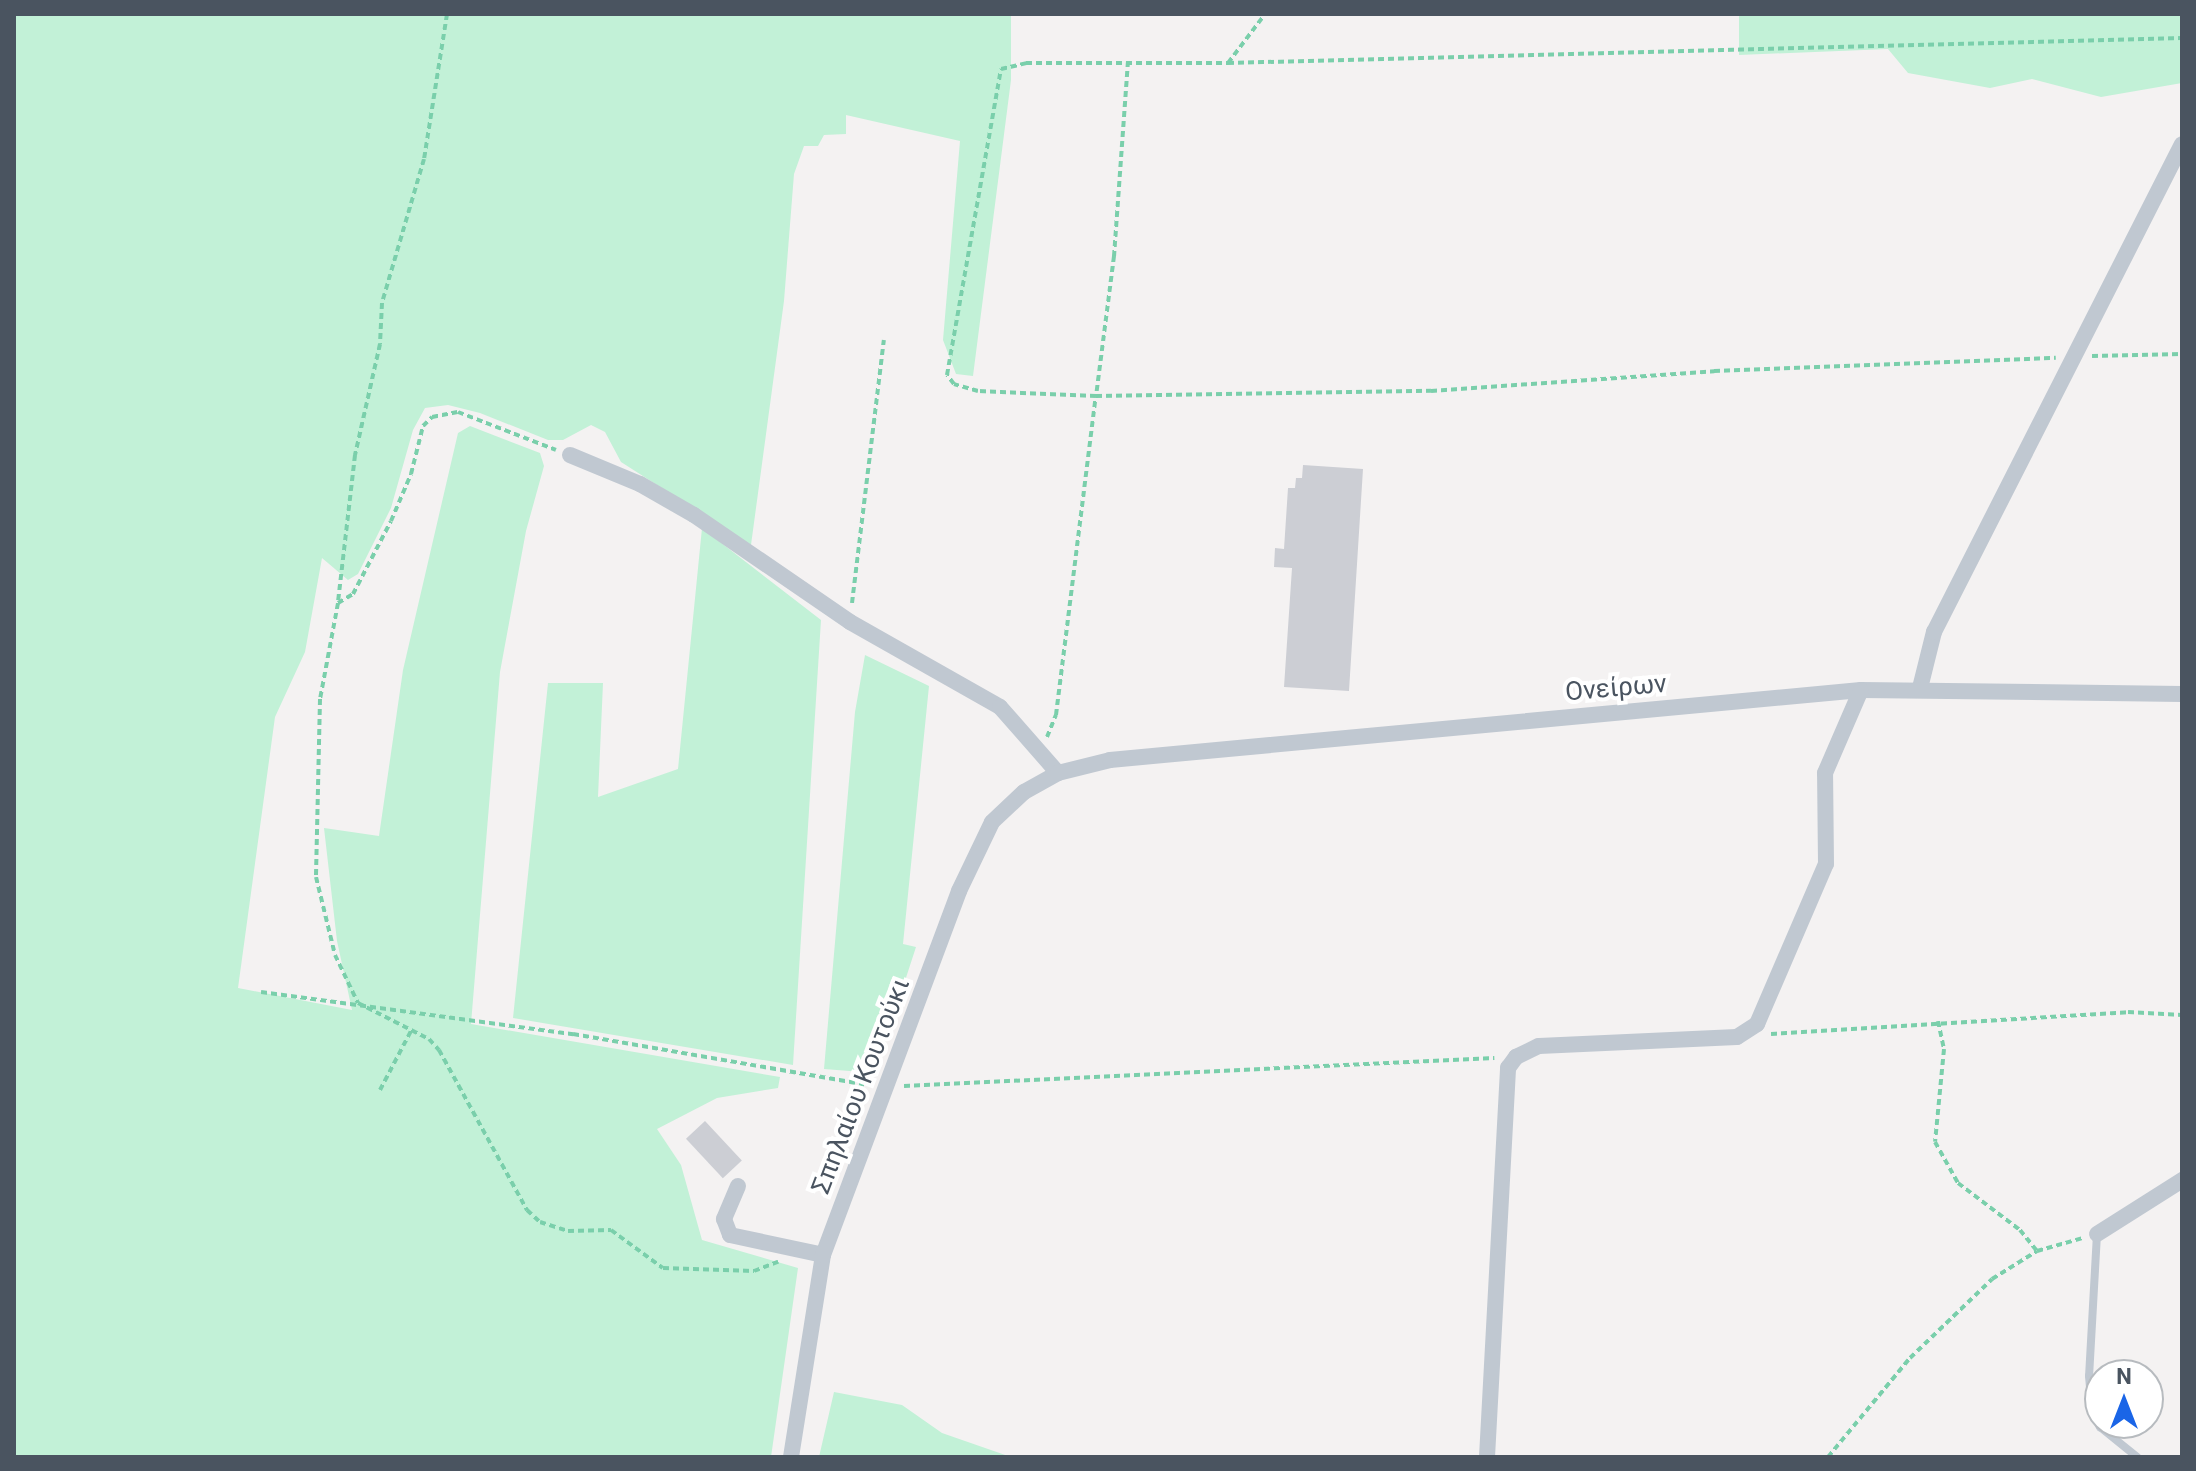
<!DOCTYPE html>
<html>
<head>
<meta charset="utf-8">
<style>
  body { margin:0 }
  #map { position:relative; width:2196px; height:1471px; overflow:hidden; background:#f4f2f2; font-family:Roboto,sans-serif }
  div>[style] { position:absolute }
  .green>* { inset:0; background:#c2f1d7 }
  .building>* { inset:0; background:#ccced4; transform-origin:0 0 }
  .path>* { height:4px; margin-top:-2px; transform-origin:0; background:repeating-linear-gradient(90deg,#7acfab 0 6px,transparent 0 10px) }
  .lane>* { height:8px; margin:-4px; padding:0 4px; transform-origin:4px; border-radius:4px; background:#c0c8d1 }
  .street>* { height:16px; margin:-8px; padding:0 8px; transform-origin:8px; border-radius:8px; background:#c0c8d1 }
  span { translate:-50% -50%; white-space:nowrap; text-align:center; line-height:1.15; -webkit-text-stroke:8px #fff; paint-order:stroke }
  .street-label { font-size:26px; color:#4a5460 }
  .frame { position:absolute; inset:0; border:16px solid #4a5460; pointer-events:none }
  .north { position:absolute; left:2084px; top:1359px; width:80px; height:80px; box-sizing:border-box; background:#fff; border:2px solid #b7bbbf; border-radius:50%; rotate:0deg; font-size:22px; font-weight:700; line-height:32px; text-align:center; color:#4a5460 }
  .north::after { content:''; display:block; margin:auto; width:28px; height:36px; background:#1a65e7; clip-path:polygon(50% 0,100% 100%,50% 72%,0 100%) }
</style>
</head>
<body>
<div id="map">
  <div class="green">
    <i style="clip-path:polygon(14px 14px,1011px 14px,1011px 80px,973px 376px,956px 374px,943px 340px,960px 141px,846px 115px,846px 134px,824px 135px,818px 146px,804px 146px,794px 174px,784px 301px,751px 545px,621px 462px,605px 432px,591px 425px,563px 440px,548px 440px,480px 413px,448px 405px,425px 408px,413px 430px,391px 508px,358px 574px,348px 580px,322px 558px,305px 652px,275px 717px,238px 988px,352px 1010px,337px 941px,324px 828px,379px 836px,403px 670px,458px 433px,470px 426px,540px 453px,544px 466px,526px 531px,500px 672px,471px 1024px,780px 1077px,778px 1088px,717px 1098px,657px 1129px,681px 1165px,702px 1240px,798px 1268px,771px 1457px,14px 1457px)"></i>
    <i style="clip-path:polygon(1739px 14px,2182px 14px,2182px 83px,2101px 97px,2032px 79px,1990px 88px,1908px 73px,1888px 49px,1739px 55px)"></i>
    <i style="clip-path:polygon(702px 528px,821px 620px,793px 1065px,513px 1018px,548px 683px,603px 683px,598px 797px,678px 769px)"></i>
    <i style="clip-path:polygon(865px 655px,929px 686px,903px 944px,916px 947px,875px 1073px,824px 1069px,855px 712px)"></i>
    <i style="clip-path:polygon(834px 1392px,902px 1405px,942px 1433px,1011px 1457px,819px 1457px)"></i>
  </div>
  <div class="building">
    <i style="clip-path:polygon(1303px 465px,1363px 469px,1349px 691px,1284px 687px,1292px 568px,1274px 567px,1275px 548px,1284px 549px,1288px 488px,1295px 488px,1296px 478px,1302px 478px)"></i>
    <i style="left:705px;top:1121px;width:54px;height:26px;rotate:47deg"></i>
  </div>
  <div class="path">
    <i style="left:447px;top:14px;width:147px;rotate:99deg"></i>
    <i style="left:424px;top:159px;width:150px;rotate:106.3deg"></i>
    <i style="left:382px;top:303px;width:41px;rotate:92.8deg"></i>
    <i style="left:380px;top:344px;width:114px;rotate:102.7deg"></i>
    <i style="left:355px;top:455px;width:149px;rotate:96.6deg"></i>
    <i style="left:338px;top:603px;width:17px;rotate:-31deg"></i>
    <i style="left:353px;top:594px;width:82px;rotate:-62.5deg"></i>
    <i style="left:391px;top:521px;width:51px;rotate:-66.9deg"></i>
    <i style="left:411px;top:474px;width:49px;rotate:-76deg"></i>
    <i style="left:423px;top:426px;width:13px;rotate:-45deg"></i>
    <i style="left:432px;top:417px;width:26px;rotate:-11deg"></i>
    <i style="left:458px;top:412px;width:105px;rotate:21.2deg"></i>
    <i style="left:1128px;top:61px;width:196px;rotate:94.1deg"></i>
    <i style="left:1114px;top:256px;width:141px;rotate:97.3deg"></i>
    <i style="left:1096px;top:396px;width:335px;rotate:-0.9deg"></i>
    <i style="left:1431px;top:391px;width:284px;rotate:-4deg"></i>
    <i style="left:1714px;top:371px;width:342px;rotate:-2.2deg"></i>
    <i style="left:1228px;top:63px;width:954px;rotate:-1.5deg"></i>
    <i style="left:2092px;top:356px;width:90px;rotate:-1.3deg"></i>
    <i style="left:338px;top:603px;width:98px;rotate:100.6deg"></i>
    <i style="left:320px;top:699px;width:178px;rotate:91.3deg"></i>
    <i style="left:316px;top:877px;width:80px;rotate:76.3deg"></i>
    <i style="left:335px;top:955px;width:53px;rotate:64.4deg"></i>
    <i style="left:358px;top:1003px;width:80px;rotate:26.9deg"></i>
    <i style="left:429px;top:1039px;width:15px;rotate:48deg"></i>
    <i style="left:439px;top:1050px;width:183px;rotate:61.2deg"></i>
    <i style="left:527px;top:1210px;width:18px;rotate:43deg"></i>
    <i style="left:540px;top:1222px;width:29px;rotate:18deg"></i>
    <i style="left:568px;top:1231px;width:43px;rotate:-1.3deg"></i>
    <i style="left:611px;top:1230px;width:64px;rotate:36.2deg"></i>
    <i style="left:663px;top:1268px;width:91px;rotate:1.9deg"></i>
    <i style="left:754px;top:1271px;width:26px;rotate:-21deg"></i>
    <i style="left:852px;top:603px;width:265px;rotate:-83.1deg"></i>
    <i style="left:1047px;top:737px;width:24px;rotate:-68deg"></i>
    <i style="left:1056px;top:715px;width:321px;rotate:-82.9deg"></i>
    <i style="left:1096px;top:396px;width:118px;rotate:-177.6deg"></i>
    <i style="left:978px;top:391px;width:25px;rotate:-164deg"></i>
    <i style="left:954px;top:384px;width:11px;rotate:-128deg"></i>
    <i style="left:947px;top:375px;width:311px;rotate:-80deg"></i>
    <i style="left:1001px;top:69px;width:26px;rotate:-13deg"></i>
    <i style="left:1026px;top:63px;width:202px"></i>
    <i style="left:1228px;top:63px;width:61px;rotate:-52.9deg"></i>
    <i style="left:261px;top:992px;width:315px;rotate:7.7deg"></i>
    <i style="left:573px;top:1034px;width:298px;rotate:9.8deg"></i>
    <i style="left:1938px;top:1021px;width:29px;rotate:78deg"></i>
    <i style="left:1944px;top:1049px;width:93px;rotate:95.5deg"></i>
    <i style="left:1935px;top:1142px;width:47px;rotate:60.7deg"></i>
    <i style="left:1958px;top:1183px;width:78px;rotate:37.2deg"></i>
    <i style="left:2020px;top:1230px;width:27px;rotate:51deg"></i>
    <i style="left:1771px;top:1034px;width:358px;rotate:-3.5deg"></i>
    <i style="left:2128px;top:1012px;width:54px;rotate:3.2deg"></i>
    <i style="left:904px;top:1086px;width:591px;rotate:-2.72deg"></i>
    <i style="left:380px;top:1090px;width:67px;rotate:-62.3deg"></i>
    <i style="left:1828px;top:1457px;width:129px;rotate:-50.4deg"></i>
    <i style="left:1910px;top:1358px;width:114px;rotate:-43.9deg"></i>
    <i style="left:1992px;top:1279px;width:53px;rotate:-31.9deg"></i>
    <i style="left:2037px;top:1251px;width:48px;rotate:-15.8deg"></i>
  </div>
  <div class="lane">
    <i style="left:2097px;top:1234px;width:142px;rotate:93.2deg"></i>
    <i style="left:2089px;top:1376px;width:33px;rotate:85deg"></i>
    <i style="left:2092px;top:1409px;width:20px;rotate:66deg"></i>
    <i style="left:2100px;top:1427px;width:48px;rotate:39deg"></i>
  </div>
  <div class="street">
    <i style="left:570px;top:455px;width:76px;rotate:22.5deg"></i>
    <i style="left:640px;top:484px;width:62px;rotate:29.9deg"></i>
    <i style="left:694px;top:515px;width:189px;rotate:34.4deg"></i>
    <i style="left:850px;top:622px;width:172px;rotate:29.5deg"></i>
    <i style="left:1000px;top:707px;width:88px;rotate:48.7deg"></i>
    <i style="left:1920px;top:688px;width:58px;rotate:-76deg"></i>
    <i style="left:1934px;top:632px;width:547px;rotate:-63.06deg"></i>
    <i style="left:738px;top:1186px;width:36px;rotate:113deg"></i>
    <i style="left:724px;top:1219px;width:17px;rotate:69deg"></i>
    <i style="left:730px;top:1235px;width:95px;rotate:12.1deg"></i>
    <i style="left:2097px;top:1234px;width:101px;rotate:-32.4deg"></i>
    <i style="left:791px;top:1457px;width:205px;rotate:-81deg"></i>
    <i style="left:823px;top:1255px;width:389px;rotate:-69.5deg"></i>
    <i style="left:959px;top:891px;width:76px;rotate:-64.4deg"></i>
    <i style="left:992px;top:822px;width:44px;rotate:-43.2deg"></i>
    <i style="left:1024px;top:792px;width:39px;rotate:-29deg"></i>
    <i style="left:1058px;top:773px;width:54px;rotate:-14deg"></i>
    <i style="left:1110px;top:760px;width:754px;rotate:-5.33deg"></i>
    <i style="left:1861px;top:690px;width:321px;rotate:0.7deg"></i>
    <i style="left:1487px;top:1457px;width:390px;rotate:-86.9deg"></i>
    <i style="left:1508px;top:1068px;width:14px;rotate:-54deg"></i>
    <i style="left:1516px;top:1057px;width:25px;rotate:-26deg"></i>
    <i style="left:1539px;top:1046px;width:198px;rotate:-2.6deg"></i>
    <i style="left:1737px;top:1037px;width:24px;rotate:-33deg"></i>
    <i style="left:1757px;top:1024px;width:174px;rotate:-66.7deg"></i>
    <i style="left:1826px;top:864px;width:91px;rotate:-90.6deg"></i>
    <i style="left:1825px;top:773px;width:90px;rotate:-66.6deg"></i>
  </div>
  <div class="street-label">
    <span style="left:1616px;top:688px;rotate:-5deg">Ονείρων</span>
    <span style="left:861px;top:1086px;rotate:-69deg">Σπηλαίου Κουτούκι</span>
  </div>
  <div class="frame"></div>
  <div class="north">N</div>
</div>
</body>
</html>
